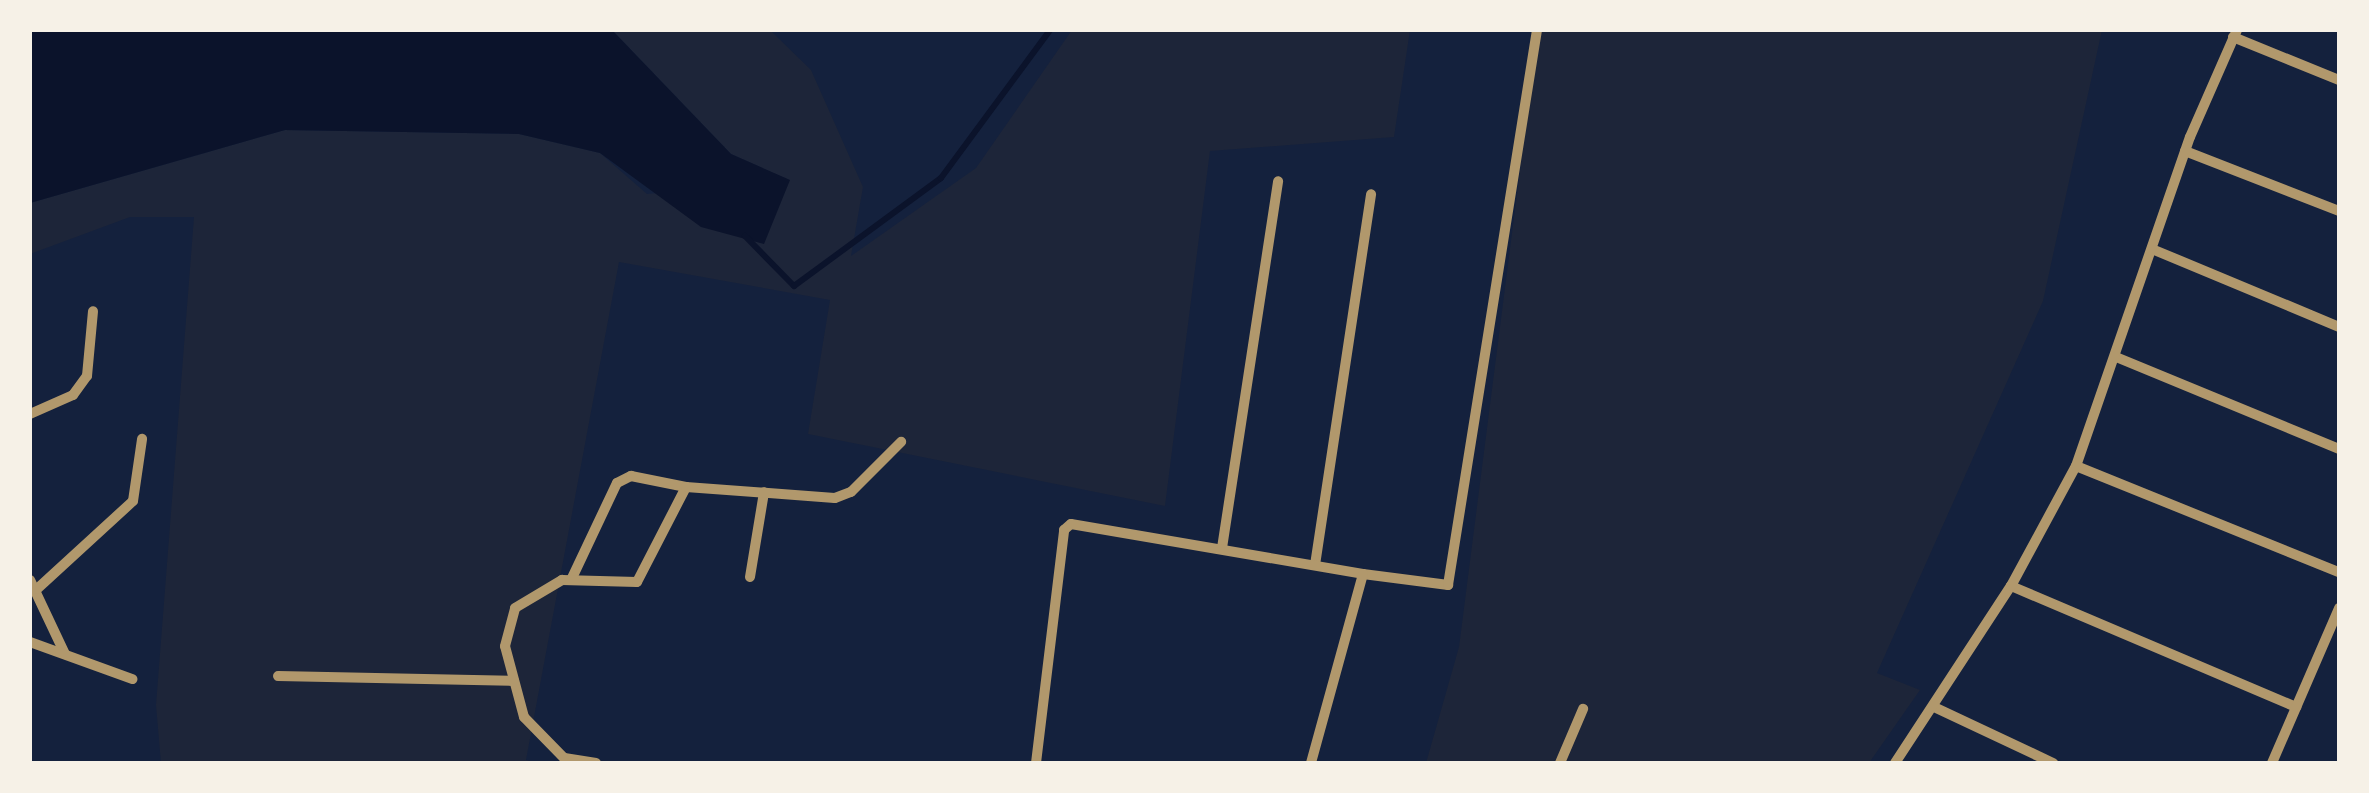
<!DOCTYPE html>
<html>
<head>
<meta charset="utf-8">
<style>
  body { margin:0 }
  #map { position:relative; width:2369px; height:793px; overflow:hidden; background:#14213d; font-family:Karla,sans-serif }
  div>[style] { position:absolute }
  .green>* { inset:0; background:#1d2539 }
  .water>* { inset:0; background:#0b132b }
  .stream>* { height:6px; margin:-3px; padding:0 3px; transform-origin:3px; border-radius:3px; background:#0b132b }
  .minor>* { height:10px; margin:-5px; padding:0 5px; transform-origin:5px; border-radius:5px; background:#b1986c }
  span { translate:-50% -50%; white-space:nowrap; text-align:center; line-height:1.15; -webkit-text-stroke:8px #f6f1e7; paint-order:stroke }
  .frame { position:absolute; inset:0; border:32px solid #f6f1e7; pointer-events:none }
</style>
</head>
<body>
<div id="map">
  <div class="green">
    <i style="clip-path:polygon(612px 30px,770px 30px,811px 70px,863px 187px,851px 256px,976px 168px,1072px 30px,1410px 30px,1394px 137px,1210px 151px,1165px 506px,808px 434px,830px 300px,619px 262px,526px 760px,537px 763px,161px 763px,156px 705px,194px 217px,130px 217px,30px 254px,30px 203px,285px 130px,519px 134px,600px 153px,647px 194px,789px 180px,731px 154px)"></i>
    <i style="clip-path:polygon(1538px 30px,2102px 30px,2043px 301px,1877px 673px,1920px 690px,1869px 763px,1426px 763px,1459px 647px)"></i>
  </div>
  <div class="water">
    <i style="clip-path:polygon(30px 30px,612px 30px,731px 154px,790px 180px,764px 244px,701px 227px,600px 153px,519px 134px,285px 130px,30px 203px)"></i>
  </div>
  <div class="stream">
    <i style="left:745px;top:236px;width:70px;rotate:45.6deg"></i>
    <i style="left:794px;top:286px;width:182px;rotate:-36.3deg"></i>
    <i style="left:941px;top:178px;width:184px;rotate:-53.6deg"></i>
  </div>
  <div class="minor">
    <i style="left:2233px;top:37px;width:114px;rotate:22.1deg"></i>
    <i style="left:2185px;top:151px;width:165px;rotate:21.3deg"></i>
    <i style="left:2152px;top:249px;width:203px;rotate:22.6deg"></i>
    <i style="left:2116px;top:357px;width:241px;rotate:22.4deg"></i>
    <i style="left:30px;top:414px;width:47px;rotate:-23.8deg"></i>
    <i style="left:73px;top:395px;width:24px;rotate:-54deg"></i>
    <i style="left:87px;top:376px;width:65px;rotate:-84.7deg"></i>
    <i style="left:2076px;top:466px;width:284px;rotate:22deg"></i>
    <i style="left:1222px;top:548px;width:371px;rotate:-81.3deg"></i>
    <i style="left:1315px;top:565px;width:375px;rotate:-81.4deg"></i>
    <i style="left:1363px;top:574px;width:86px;rotate:7.4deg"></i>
    <i style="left:1448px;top:585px;width:562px;rotate:-80.89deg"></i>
    <i style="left:750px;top:577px;width:86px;rotate:-80.6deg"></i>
    <i style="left:572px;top:578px;width:105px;rotate:-64.7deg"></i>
    <i style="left:617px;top:483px;width:16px;rotate:-27deg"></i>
    <i style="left:631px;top:476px;width:56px;rotate:11.3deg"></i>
    <i style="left:30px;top:580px;width:82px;rotate:64.7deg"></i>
    <i style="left:2011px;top:586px;width:310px;rotate:23deg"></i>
    <i style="left:37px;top:589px;width:130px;rotate:-42.5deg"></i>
    <i style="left:133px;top:501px;width:63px;rotate:-81.7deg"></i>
    <i style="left:30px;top:642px;width:109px;rotate:19.9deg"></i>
    <i style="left:278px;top:676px;width:236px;rotate:1.2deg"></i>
    <i style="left:1934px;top:707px;width:132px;rotate:25.2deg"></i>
    <i style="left:596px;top:763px;width:32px;rotate:-171deg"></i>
    <i style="left:564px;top:758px;width:57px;rotate:-134.3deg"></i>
    <i style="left:524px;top:717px;width:73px;rotate:-105deg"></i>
    <i style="left:505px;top:646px;width:39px;rotate:-75deg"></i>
    <i style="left:515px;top:608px;width:55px;rotate:-30.8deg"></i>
    <i style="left:562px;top:580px;width:75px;rotate:1.5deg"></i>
    <i style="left:637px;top:582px;width:107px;rotate:-62.7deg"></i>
    <i style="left:686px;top:487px;width:149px;rotate:4.2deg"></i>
    <i style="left:835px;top:498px;width:17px;rotate:-21deg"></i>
    <i style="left:851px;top:492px;width:71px;rotate:-45deg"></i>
    <i style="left:1036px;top:763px;width:235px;rotate:-83.1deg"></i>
    <i style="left:1064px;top:530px;width:9px;rotate:-41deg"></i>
    <i style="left:1071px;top:524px;width:296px;rotate:9.7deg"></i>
    <i style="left:1363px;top:574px;width:196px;rotate:105.4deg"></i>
    <i style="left:1560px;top:763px;width:59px;rotate:-66.9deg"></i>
    <i style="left:1895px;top:763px;width:212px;rotate:-56.8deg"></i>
    <i style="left:2011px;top:586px;width:136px;rotate:-61.6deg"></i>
    <i style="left:2076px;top:466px;width:348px;rotate:-70.9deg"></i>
    <i style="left:2190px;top:137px;width:117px;rotate:-66.3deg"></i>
    <i style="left:2272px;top:763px;width:169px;rotate:-66.6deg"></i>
  </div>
  <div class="frame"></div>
</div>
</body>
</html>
